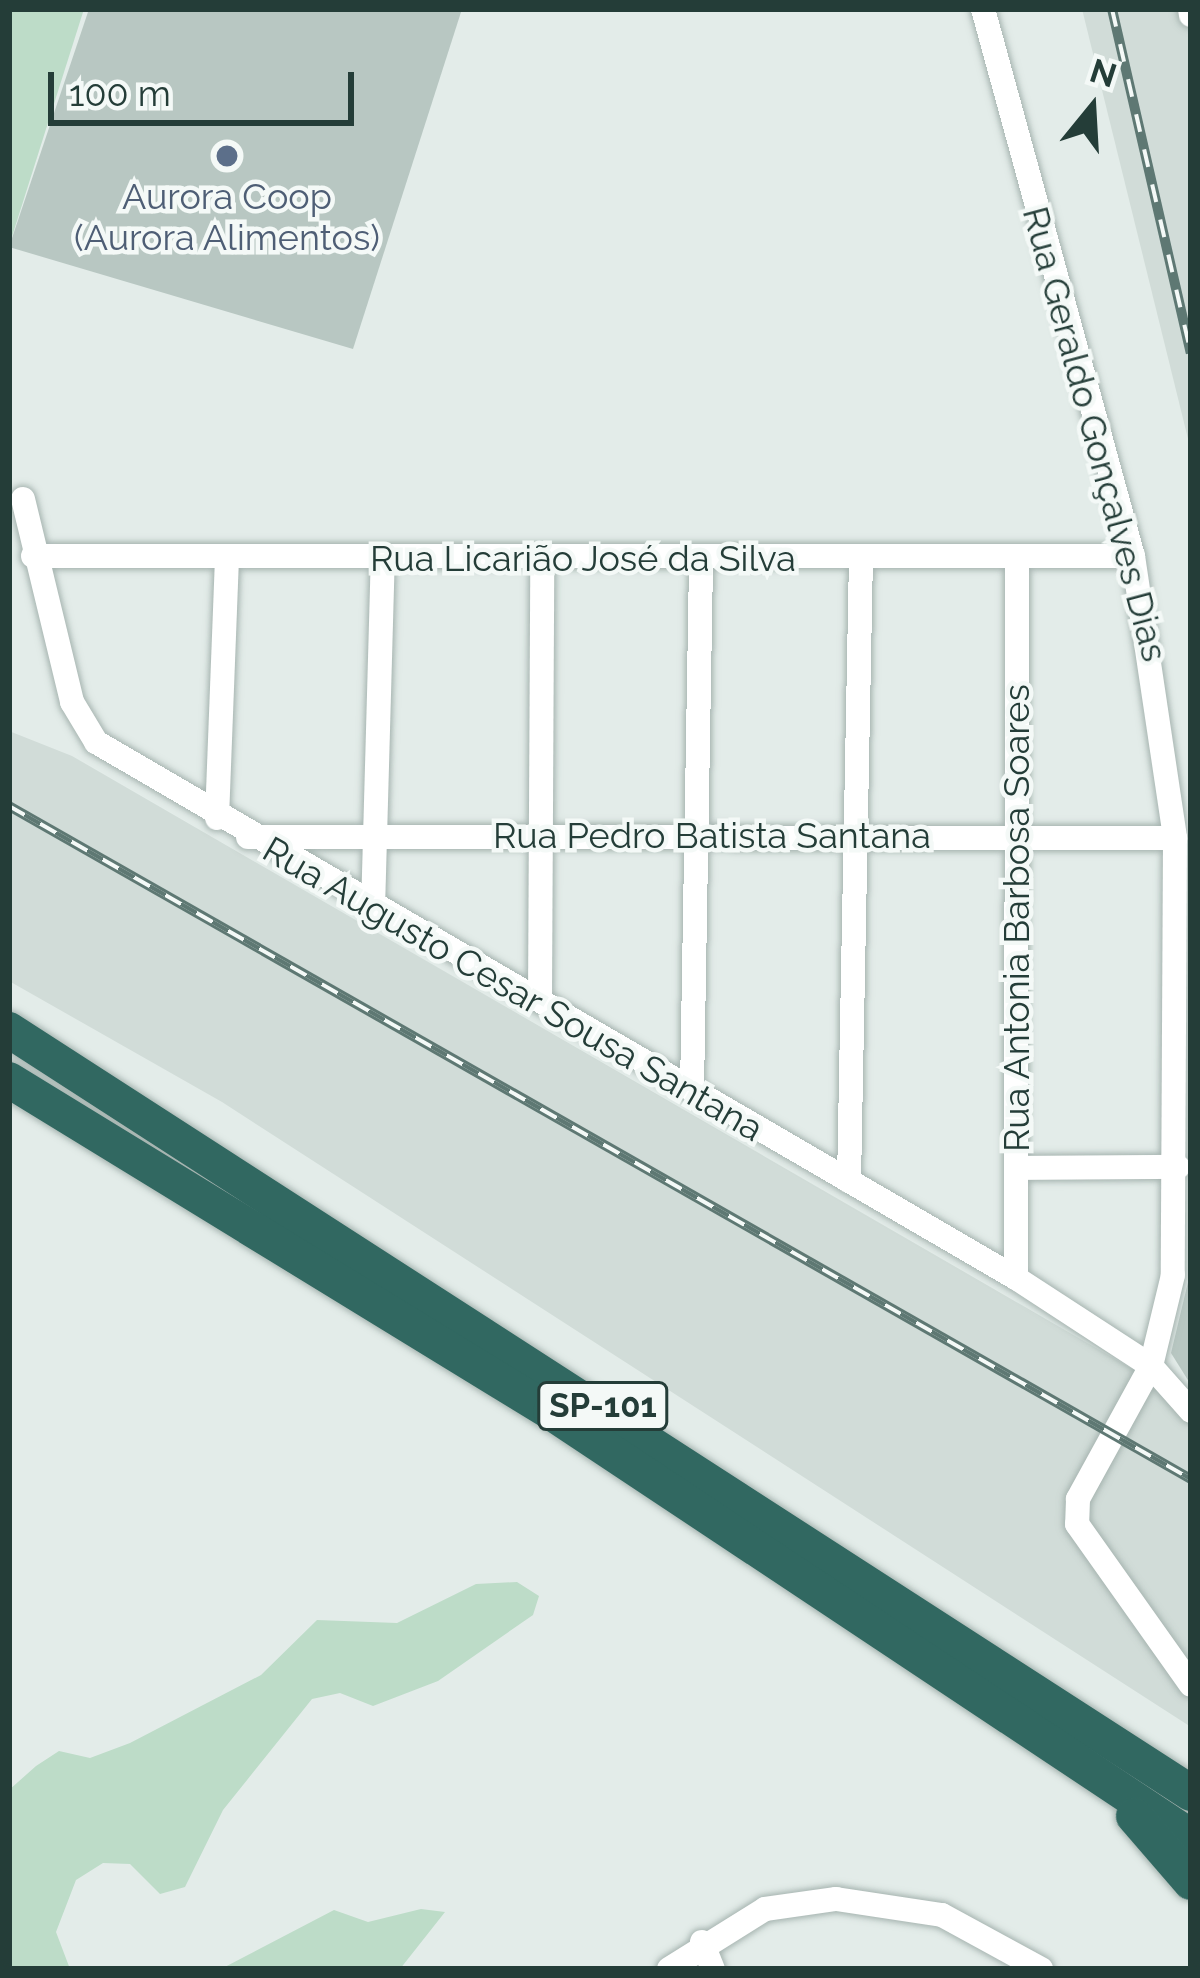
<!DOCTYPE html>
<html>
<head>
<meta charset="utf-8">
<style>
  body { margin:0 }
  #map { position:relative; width:1200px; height:1978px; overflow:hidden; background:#e3ece9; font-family:Raleway,sans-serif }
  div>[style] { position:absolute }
  .built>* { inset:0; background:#d1dcd8 }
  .green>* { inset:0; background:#bddcc8 }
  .building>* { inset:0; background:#b8c7c2 }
  .roads { filter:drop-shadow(0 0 3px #a6b4b0) drop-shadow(0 0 3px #a6b4b0) }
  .minor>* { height:24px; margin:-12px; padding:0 12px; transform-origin:12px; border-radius:12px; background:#fff }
  .highway>* { height:36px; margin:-18px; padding:0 18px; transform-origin:18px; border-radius:18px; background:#316861 }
  .rail>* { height:10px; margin-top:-5px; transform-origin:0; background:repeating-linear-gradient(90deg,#f4f9f7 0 18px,#5e7873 0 36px); box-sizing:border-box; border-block:3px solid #5e7873 }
  .dots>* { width:33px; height:33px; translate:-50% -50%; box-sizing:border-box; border:6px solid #f4f9f7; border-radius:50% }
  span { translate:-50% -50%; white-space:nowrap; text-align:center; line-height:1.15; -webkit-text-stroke:9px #f4f9f7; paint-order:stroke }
  .shield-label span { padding:3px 9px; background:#f4f9f7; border:3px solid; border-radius:9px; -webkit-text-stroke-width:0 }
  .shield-label { font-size:33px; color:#243d38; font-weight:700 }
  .service-label { font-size:36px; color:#4e5e75 }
  .street-label { font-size:36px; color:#243d38 }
  .frame { position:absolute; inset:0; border:12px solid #243d38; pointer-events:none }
  .north { position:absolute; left:1032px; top:48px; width:120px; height:120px; -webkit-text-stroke:9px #f4f9f7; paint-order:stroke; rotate:18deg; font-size:33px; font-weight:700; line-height:48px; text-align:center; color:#243d38 }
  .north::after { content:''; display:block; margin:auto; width:42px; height:54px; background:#243d38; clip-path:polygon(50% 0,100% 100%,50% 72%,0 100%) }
  .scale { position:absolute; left:48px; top:72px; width:306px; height:54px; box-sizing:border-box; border:6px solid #243d38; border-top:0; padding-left:15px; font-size:36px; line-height:42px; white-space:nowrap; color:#243d38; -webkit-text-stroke:9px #f4f9f7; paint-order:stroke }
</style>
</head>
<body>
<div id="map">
  <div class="built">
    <i style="clip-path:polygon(1082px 9px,1190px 9px,1191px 451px)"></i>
    <i style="clip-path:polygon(9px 731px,72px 756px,1191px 1403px,1191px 1727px,222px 1102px,9px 981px)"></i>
  </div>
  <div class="green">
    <i style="clip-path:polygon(9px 9px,84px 9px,9px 246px)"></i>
    <i style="clip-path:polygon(517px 1582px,539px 1596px,533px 1615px,438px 1681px,373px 1706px,340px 1693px,312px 1699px,223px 1810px,185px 1887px,160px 1894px,130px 1864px,103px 1863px,76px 1880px,56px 1932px,70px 1969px,9px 1969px,9px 1790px,36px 1766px,59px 1751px,90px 1758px,130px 1743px,261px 1675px,317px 1620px,397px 1623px,476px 1584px)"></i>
    <i style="clip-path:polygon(421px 1909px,445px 1912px,400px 1969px,221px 1969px,334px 1910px,368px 1922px)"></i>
  </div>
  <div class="building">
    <i style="clip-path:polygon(89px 9px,462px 9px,353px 349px,9px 247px)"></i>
    <i style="clip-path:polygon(1190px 1198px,1191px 1198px,1191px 1385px,1171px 1353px,1189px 1278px)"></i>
  </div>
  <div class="roads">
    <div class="minor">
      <i style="left:983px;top:9px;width:567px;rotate:74.67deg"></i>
      <i style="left:1133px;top:556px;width:285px;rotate:81.5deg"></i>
      <i style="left:1175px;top:838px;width:437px;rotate:90.3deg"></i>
      <i style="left:1173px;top:1275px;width:94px;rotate:103.6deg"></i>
      <i style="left:1151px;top:1366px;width:152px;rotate:118.8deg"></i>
      <i style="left:1078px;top:1499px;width:25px;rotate:92deg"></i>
      <i style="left:1077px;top:1524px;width:197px;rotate:54.7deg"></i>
      <i style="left:1190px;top:9px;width:6px;rotate:81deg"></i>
      <i style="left:23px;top:499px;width:209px;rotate:76.4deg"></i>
      <i style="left:72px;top:702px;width:47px;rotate:59deg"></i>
      <i style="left:96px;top:742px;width:1065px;rotate:30.23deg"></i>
      <i style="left:1016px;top:1278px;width:161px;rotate:33.1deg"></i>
      <i style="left:1151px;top:1366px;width:60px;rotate:48.4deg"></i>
      <i style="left:33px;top:556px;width:1100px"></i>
      <i style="left:217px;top:818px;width:260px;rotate:-87.8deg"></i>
      <i style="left:248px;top:837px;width:927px;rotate:0.06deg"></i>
      <i style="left:373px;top:909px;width:351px;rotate:-88.4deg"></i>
      <i style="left:540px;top:1000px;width:440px;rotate:-89.7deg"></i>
      <i style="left:692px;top:1090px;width:528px;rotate:-89.02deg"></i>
      <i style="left:1019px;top:1168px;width:159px;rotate:-0.4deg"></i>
      <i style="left:849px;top:1181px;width:623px;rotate:-88.9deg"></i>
      <i style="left:1016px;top:1278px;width:721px;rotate:-89.92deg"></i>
      <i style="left:702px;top:1942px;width:29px;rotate:68deg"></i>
      <i style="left:669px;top:1969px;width:113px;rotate:-32deg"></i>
      <i style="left:765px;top:1909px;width:72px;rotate:-8deg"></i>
      <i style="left:836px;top:1899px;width:107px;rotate:8.6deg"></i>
      <i style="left:942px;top:1915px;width:113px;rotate:28.6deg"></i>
    </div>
    <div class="highway">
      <i style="left:9px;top:1030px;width:1407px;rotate:32.84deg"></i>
      <i style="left:9px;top:1080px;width:636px;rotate:31.49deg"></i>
      <i style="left:551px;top:1412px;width:768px;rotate:33.59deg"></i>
      <i style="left:1134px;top:1816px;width:87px;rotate:49.2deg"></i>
    </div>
  </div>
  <div class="rail">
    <i style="left:1112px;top:9px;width:353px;rotate:77.1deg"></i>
    <i style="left:9px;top:806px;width:1360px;rotate:29.66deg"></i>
  </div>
  <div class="dots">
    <i style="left:227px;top:156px;background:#5c6f8a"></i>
  </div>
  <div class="shield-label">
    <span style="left:603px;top:1406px">SP-101</span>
  </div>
  <div class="service-label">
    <span style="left:227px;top:217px">Aurora Coop<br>(Aurora Alimentos)</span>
  </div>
  <div class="street-label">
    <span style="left:1095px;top:434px;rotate:75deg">Rua Geraldo Gonçalves Dias</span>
    <span style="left:583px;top:559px">Rua Licarião José da Silva</span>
    <span style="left:712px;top:836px">Rua Pedro Batista Santana</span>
    <span style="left:1017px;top:918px;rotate:-90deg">Rua Antonia Barbosa Soares</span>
    <span style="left:513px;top:989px;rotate:30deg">Rua Augusto Cesar Sousa Santana</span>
  </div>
  <div class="frame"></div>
  <div class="north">N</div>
  <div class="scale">100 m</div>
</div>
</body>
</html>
